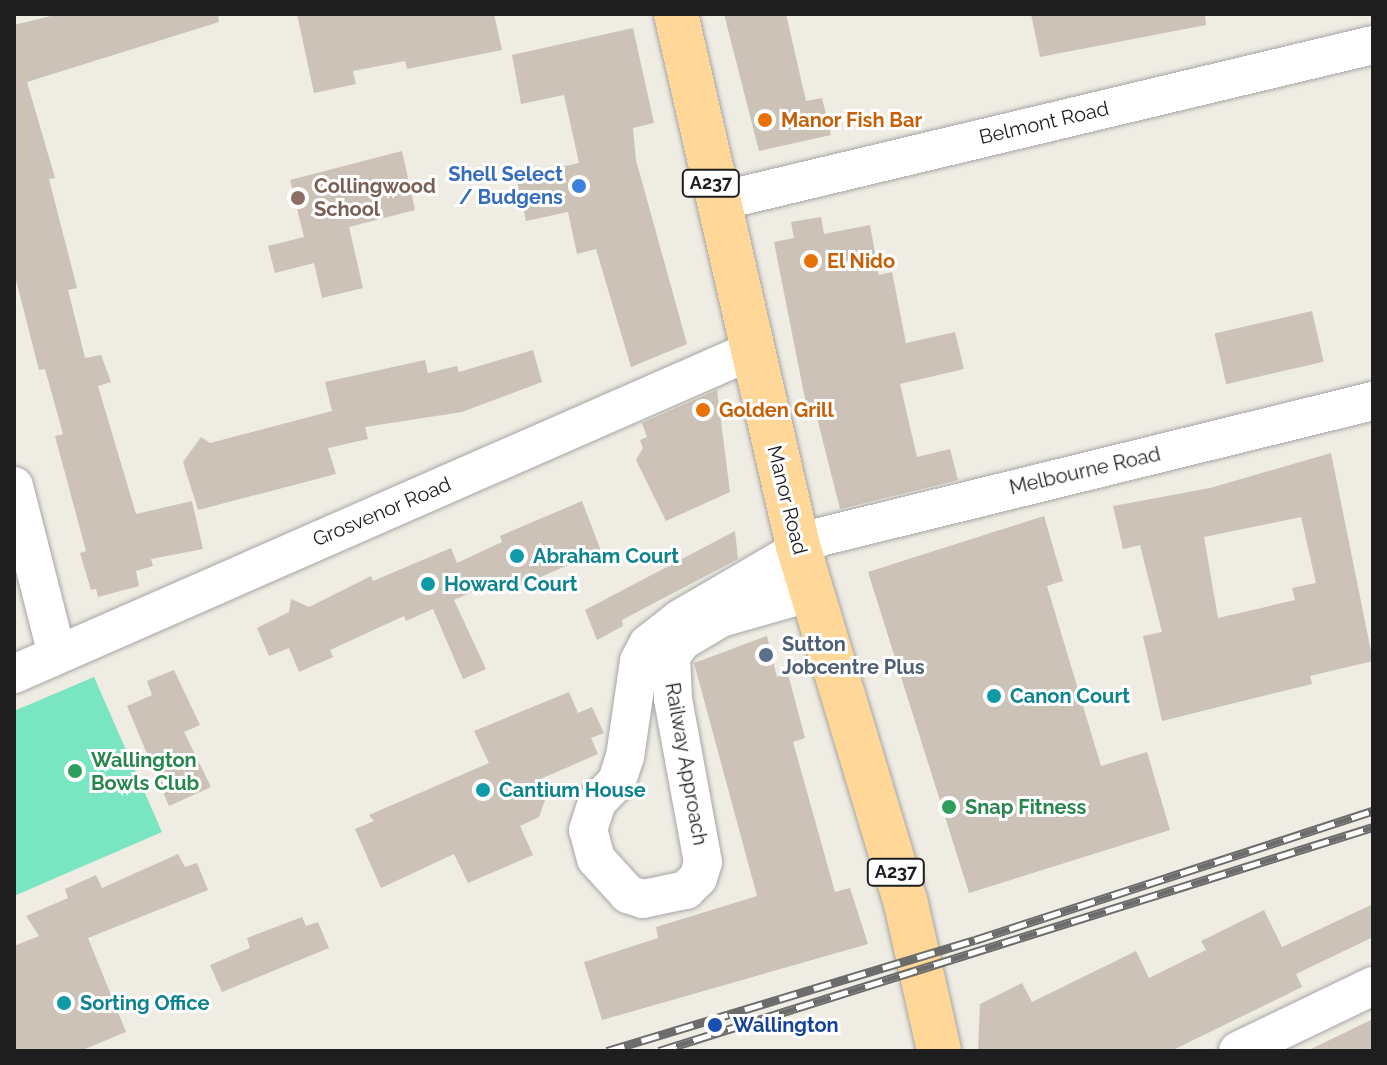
<!DOCTYPE html>
<html>
<head>
<meta charset="utf-8">
<style>
  body { margin:0 }
  #map { position:relative; width:1387px; height:1065px; overflow:hidden; background:#efece3; font-family:Raleway,sans-serif }
  div>[style] { position:absolute }
  .pitch>* { inset:0; background:#7ae5c1 }
  .building>* { inset:0; background:#ccc2b8; transform-origin:0 0 }
  .roads { filter:drop-shadow(0 0 2px #a5a5a5) drop-shadow(0 0 2px #a5a5a5) }
  .street>* { height:38px; margin:-19px; padding:0 19px; transform-origin:19px; border-radius:19px; background:#fff }
  .primary>* { height:44px; margin:-22px; padding:0 22px; transform-origin:22px; border-radius:22px; background:#ffd798 }
  .rail>* { height:9px; margin-top:-4.5px; transform-origin:0; background:repeating-linear-gradient(90deg,#fff 0 18px,#6c6c6c 0 36px); box-sizing:border-box; border-block:2px solid #6c6c6c }
  .dots>* { width:22px; height:22px; translate:-50% -50%; box-sizing:border-box; border:4px solid #fff; border-radius:50% }
  span { translate:-50% -50%; white-space:nowrap; text-align:center; line-height:1.15; -webkit-text-stroke:6px #fff; paint-order:stroke }
  .shield-label span { padding:2px 6px; background:#fff; border:2px solid; border-radius:6px; -webkit-text-stroke-width:0 }
  .shield-label { font-size:18px; color:#1e1e1e; font-weight:700 }
  .food-label { font-size:20px; color:#c56008; font-weight:700 }
  .left { translate:0 -50%; text-align:left }
  .street-label { font-size:20px; color:#1e1e1e }
  .shop-label { font-size:20px; color:#366cbe; font-weight:700 }
  .right { translate:-100% -50%; text-align:right }
  .education-label { font-size:20px; color:#785e54; font-weight:700 }
  .culture-label { font-size:20px; color:#0d838f; font-weight:700 }
  .service-label { font-size:20px; color:#4e5e75; font-weight:700 }
  .leisure-label { font-size:20px; color:#27864d; font-weight:700 }
  .transit-label { font-size:20px; color:#164399; font-weight:700 }
  .frame { position:absolute; inset:0; border:16px solid #1e1e1e; pointer-events:none }
</style>
</head>
<body>
<div id="map">
  <div class="pitch">
    <i style="clip-path:polygon(94px 677px,162px 832px,14px 896px,14px 711px)"></i>
  </div>
  <div class="building">
    <i style="clip-path:polygon(59px 14px,218px 14px,219px 22px,27px 82px,55px 178px,49px 179px,77px 288px,68px 290px,85px 358px,101px 355px,111px 382px,98px 386px,136px 514px,192px 501px,203px 549px,151px 559px,153px 566px,136px 571px,139px 586px,98px 597px,96px 589px,91px 590px,80px 553px,86px 551px,55px 436px,63px 434px,45px 369px,39px 370px,14px 272px,14px 25px)"></i>
    <i style="clip-path:polygon(297px 14px,494px 14px,502px 50px,407px 69px,405px 61px,353px 71px,356px 84px,314px 93px)"></i>
    <i style="clip-path:polygon(724px 14px,786px 14px,806px 101px,822px 98px,831px 135px,759px 151px)"></i>
    <i style="clip-path:polygon(1031px 14px,1205px 14px,1206px 25px,1040px 57px)"></i>
    <i style="clip-path:polygon(633px 28px,654px 123px,633px 128px,636px 160px,687px 344px,631px 367px,596px 249px,577px 254px,568px 212px,526px 221px,516px 177px,579px 163px,564px 95px,521px 104px,512px 55px)"></i>
    <i style="clip-path:polygon(402px 151px,415px 210px,349px 227px,363px 288px,322px 298px,314px 263px,275px 273px,268px 246px,304px 237px,290px 180px)"></i>
    <i style="clip-path:polygon(821px 217px,824px 234px,870px 225px,879px 275px,892px 272px,906px 343px,955px 332px,964px 369px,900px 384px,917px 457px,950px 449px,958px 480px,840px 509px,813px 402px,806px 404px,774px 242px,794px 238px,791px 222px)"></i>
    <i style="left:1312px;top:311px;width:52px;height:100px;rotate:77deg"></i>
    <i style="clip-path:polygon(533px 350px,542px 382px,462px 412px,365px 427px,368px 439px,328px 448px,336px 474px,198px 510px,183px 462px,201px 437px,210px 443px,332px 411px,325px 382px,425px 360px,428px 373px,457px 366px,459px 372px)"></i>
    <i style="clip-path:polygon(717px 390px,730px 492px,666px 521px,636px 460px,643px 448px,640px 440px,647px 437px,642px 423px)"></i>
    <i style="clip-path:polygon(evenodd,1331px 453px,1373px 661px,1310px 676px,1312px 684px,1162px 721px,1143px 636px,1162px 632px,1140px 545px,1123px 549px,1113px 506px,1210px 488px,1331px 453px,1301px 517px,1316px 583px,1292px 588px,1295px 600px,1218px 618px,1204px 537px,1301px 517px)"></i>
    <i style="clip-path:polygon(582px 501px,601px 551px,515px 588px,510px 578px,503px 578px,454px 600px,486px 669px,463px 679px,433px 609px,406px 621px,404px 616px,330px 650px,333px 657px,299px 672px,289px 648px,269px 656px,257px 628px,289px 612px,291px 599px,309px 607px,371px 576px,373px 581px,451px 548px,457px 563px,502px 542px,500px 536px)"></i>
    <i style="clip-path:polygon(1044px 516px,1063px 581px,1047px 586px,1101px 766px,1147px 752px,1170px 830px,969px 893px,868px 572px)"></i>
    <i style="clip-path:polygon(735px 531px,738px 559px,622px 620px,623px 626px,597px 640px,585px 610px)"></i>
    <i style="clip-path:polygon(767px 636px,777px 677px,788px 674px,805px 738px,793px 742px,835px 892px,850px 888px,868px 944px,602px 1020px,584px 962px,658px 938px,656px 927px,757px 896px,694px 663px)"></i>
    <i style="clip-path:polygon(174px 670px,200px 725px,184px 732px,211px 787px,169px 806px,127px 706px,152px 695px,147px 681px)"></i>
    <i style="clip-path:polygon(569px 692px,578px 713px,592px 707px,604px 733px,591px 738px,598px 754px,536px 781px,545px 800px,539px 817px,520px 826px,533px 855px,468px 883px,454px 854px,381px 888px,355px 829px,374px 821px,369px 815px,489px 763px,474px 731px)"></i>
    <i style="clip-path:polygon(178px 854px,185px 867px,197px 863px,208px 890px,88px 938px,126px 1032px,80px 1051px,14px 1051px,14px 946px,39px 936px,26px 916px,68px 898px,65px 889px,96px 875px,102px 888px)"></i>
    <i style="clip-path:polygon(1373px 904px,1373px 937px,1296px 974px,1302px 987px,1171px 1051px,978px 1051px,980px 1004px,1022px 983px,1032px 1002px,1136px 951px,1149px 978px,1206px 950px,1201px 941px,1264px 910px,1282px 947px)"></i>
    <i style="clip-path:polygon(302px 917px,306px 926px,318px 922px,329px 948px,222px 992px,210px 965px,250px 948px,247px 938px)"></i>
    <i style="clip-path:polygon(1373px 1019px,1373px 1051px,1307px 1051px)"></i>
  </div>
  <div class="roads">
    <div class="street">
      <i style="left:716px;top:202px;width:675px;rotate:-13.44deg"></i>
      <i style="left:14px;top:486px;width:174px;rotate:75.7deg"></i>
      <i style="left:812px;top:592px;width:95px;rotate:164.1deg"></i>
      <i style="left:721px;top:618px;width:45px;rotate:149.5deg"></i>
      <i style="left:682px;top:641px;width:19px;rotate:126deg"></i>
      <i style="left:671px;top:656px;width:43px;rotate:87.3deg"></i>
      <i style="left:673px;top:699px;width:166px;rotate:79.6deg"></i>
      <i style="left:703px;top:862px;width:17px;rotate:107deg"></i>
      <i style="left:698px;top:878px;width:17px;rotate:135deg"></i>
      <i style="left:686px;top:890px;width:44px;rotate:168.2deg"></i>
      <i style="left:643px;top:899px;width:16px;rotate:-162deg"></i>
      <i style="left:628px;top:894px;width:47px;rotate:-132.4deg"></i>
      <i style="left:596px;top:859px;width:30px;rotate:-105deg"></i>
      <i style="left:588px;top:830px;width:29px;rotate:-72deg"></i>
      <i style="left:597px;top:802px;width:29px;rotate:-46deg"></i>
      <i style="left:617px;top:781px;width:25px;rotate:-72deg"></i>
      <i style="left:625px;top:757px;width:97px;rotate:-81.7deg"></i>
      <i style="left:639px;top:661px;width:19px;rotate:-62deg"></i>
      <i style="left:648px;top:644px;width:41px;rotate:-38deg"></i>
      <i style="left:680px;top:619px;width:162px;rotate:-30.4deg"></i>
      <i style="left:820px;top:537px;width:569px;rotate:-13.82deg"></i>
      <i style="left:14px;top:674px;width:805px;rotate:-23.67deg"></i>
      <i style="left:1238px;top:1051px;width:150px;rotate:-25.7deg"></i>
    </div>
    <div class="primary">
      <i style="left:676px;top:14px;width:546px;rotate:77.08deg"></i>
      <i style="left:798px;top:546px;width:374px;rotate:73.2deg"></i>
      <i style="left:906px;top:904px;width:151px;rotate:77.3deg"></i>
    </div>
  </div>
  <div class="rail">
    <i style="left:607px;top:1051px;width:384px;rotate:-16.8deg"></i>
    <i style="left:975px;top:940px;width:418px;rotate:-18deg"></i>
    <i style="left:659px;top:1051px;width:748px;rotate:-17.42deg"></i>
  </div>
  <div class="dots">
    <i style="left:765px;top:120px;background:#e8710a"></i>
    <i style="left:579px;top:186px;background:#3f7fe0"></i>
    <i style="left:298px;top:198px;background:#8d6e63"></i>
    <i style="left:811px;top:261px;background:#e8710a"></i>
    <i style="left:703px;top:410px;background:#e8710a"></i>
    <i style="left:517px;top:556px;background:#0f9aa8"></i>
    <i style="left:428px;top:584px;background:#0f9aa8"></i>
    <i style="left:766px;top:655px;background:#5c6f8a"></i>
    <i style="left:994px;top:696px;background:#0f9aa8"></i>
    <i style="left:75px;top:771px;background:#2e9e5b"></i>
    <i style="left:483px;top:790px;background:#0f9aa8"></i>
    <i style="left:949px;top:807px;background:#2e9e5b"></i>
    <i style="left:64px;top:1003px;background:#0f9aa8"></i>
    <i style="left:715px;top:1025px;background:#1a4fb4"></i>
  </div>
  <div class="shield-label">
    <span style="left:711px;top:183px">A237</span>
    <span style="left:896px;top:872px">A237</span>
  </div>
  <div class="food-label">
    <span class="left" style="left:781px;top:120px">Manor Fish Bar</span>
    <span class="left" style="left:827px;top:261px">El Nido</span>
    <span class="left" style="left:719px;top:410px">Golden Grill</span>
  </div>
  <div class="street-label">
    <span style="left:1044px;top:123px;rotate:-13deg">Belmont Road</span>
    <span style="left:1085px;top:471px;rotate:-13deg">Melbourne Road</span>
    <span style="left:787px;top:500px;rotate:76deg">Manor Road</span>
    <span style="left:382px;top:512px;rotate:-23deg">Grosvenor Road</span>
    <span style="left:686px;top:764px;rotate:80deg">Railway Approach</span>
  </div>
  <div class="shop-label">
    <span class="right" style="left:563px;top:186px">Shell Select<br>/ Budgens</span>
  </div>
  <div class="education-label">
    <span class="left" style="left:314px;top:198px">Collingwood<br>School</span>
  </div>
  <div class="culture-label">
    <span class="left" style="left:533px;top:556px">Abraham Court</span>
    <span class="left" style="left:444px;top:584px">Howard Court</span>
    <span class="left" style="left:1010px;top:696px">Canon Court</span>
    <span class="left" style="left:499px;top:790px">Cantium House</span>
    <span class="left" style="left:80px;top:1003px">Sorting Office</span>
  </div>
  <div class="service-label">
    <span class="left" style="left:782px;top:656px">Sutton<br>Jobcentre Plus</span>
  </div>
  <div class="leisure-label">
    <span class="left" style="left:91px;top:772px">Wallington<br>Bowls Club</span>
    <span class="left" style="left:965px;top:807px">Snap Fitness</span>
  </div>
  <div class="transit-label">
    <span class="left" style="left:733px;top:1025px">Wallington</span>
  </div>
  <div class="frame"></div>
</div>
</body>
</html>
